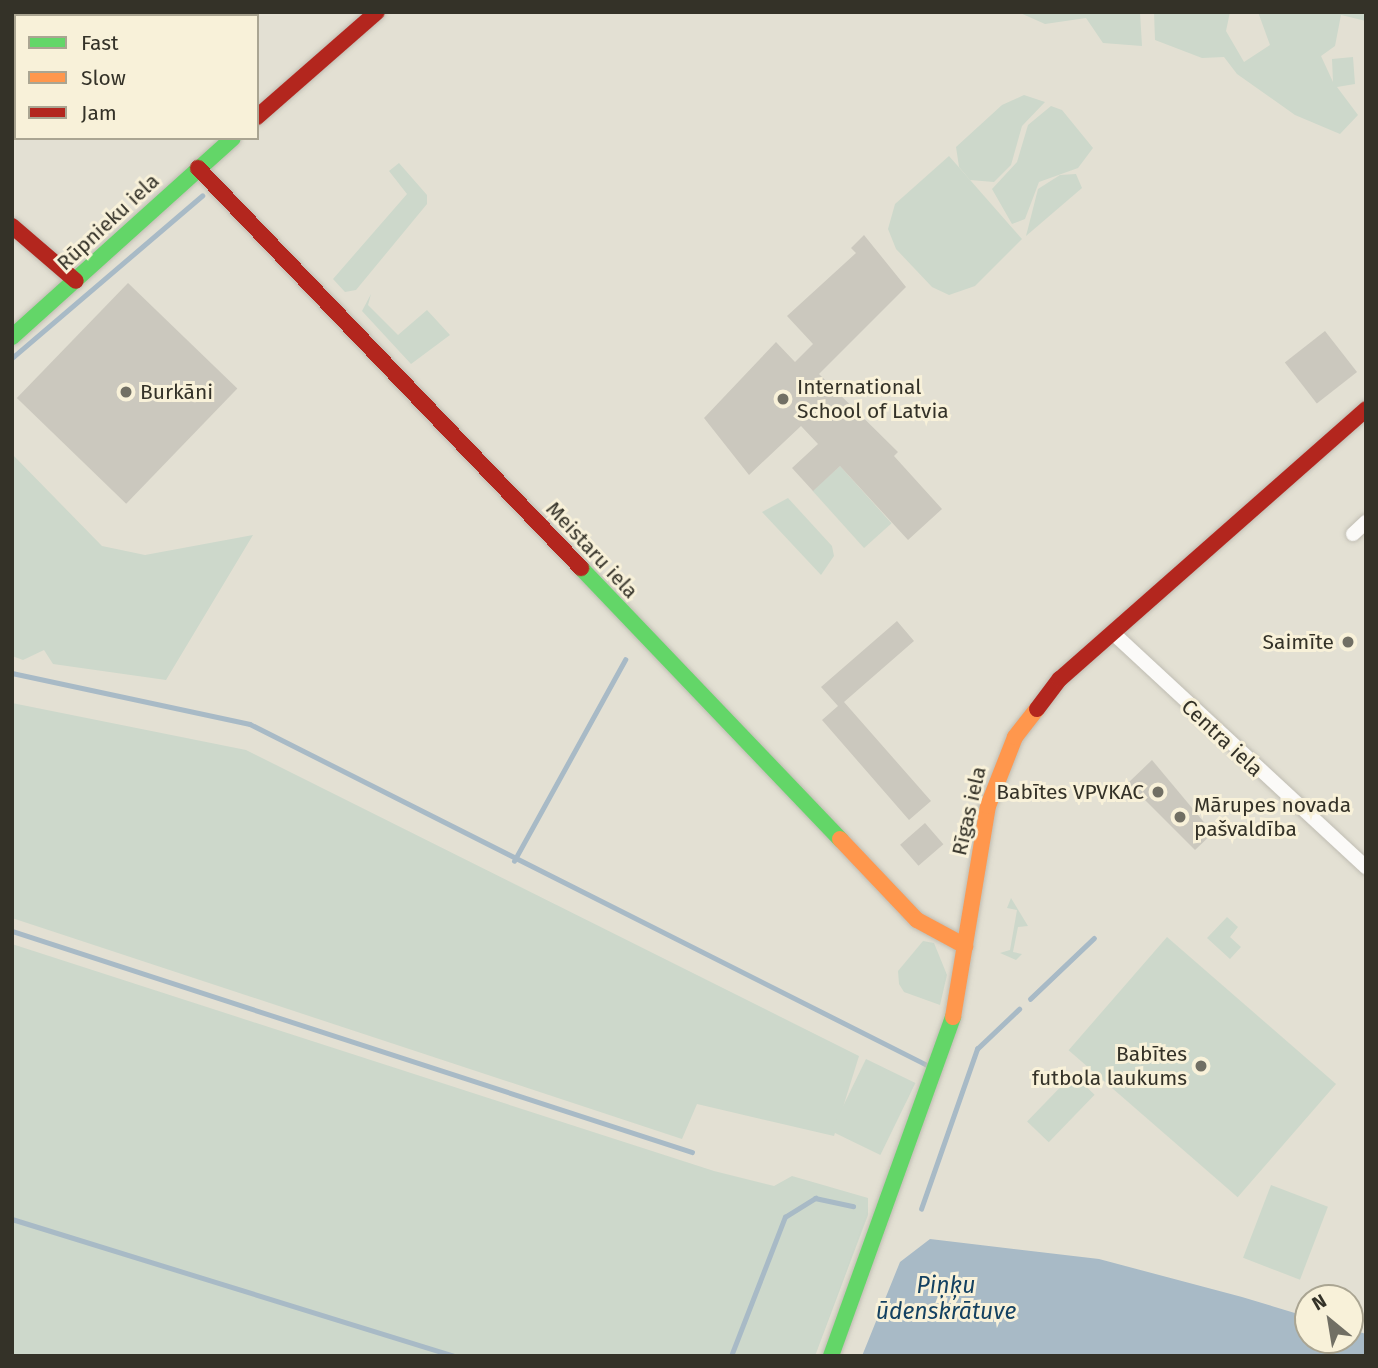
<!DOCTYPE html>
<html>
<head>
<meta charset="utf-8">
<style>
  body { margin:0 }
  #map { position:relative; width:1378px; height:1368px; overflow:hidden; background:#e3e0d3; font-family:"Fira Sans",sans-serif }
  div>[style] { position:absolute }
  .green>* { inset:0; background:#cdd8cb; transform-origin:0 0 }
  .water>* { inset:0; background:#a8bac6 }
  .stream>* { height:4.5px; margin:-2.25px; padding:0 2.25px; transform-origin:2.25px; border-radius:2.25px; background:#a8bac6 }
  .building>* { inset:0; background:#cbc8be; transform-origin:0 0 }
  .roads { filter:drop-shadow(0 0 2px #bfbcb2) drop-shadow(0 0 2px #bfbcb2) }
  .street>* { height:14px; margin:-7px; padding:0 7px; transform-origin:7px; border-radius:7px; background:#fbfaf8 }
  .fast>* { height:16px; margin:-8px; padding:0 8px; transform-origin:8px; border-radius:8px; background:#63d668 }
  .slow>* { height:16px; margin:-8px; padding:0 8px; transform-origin:8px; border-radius:8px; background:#ff974d }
  .jam>* { height:16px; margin:-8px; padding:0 8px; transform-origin:8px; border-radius:8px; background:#b3261e }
  .dots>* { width:19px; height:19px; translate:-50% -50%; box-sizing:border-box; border:4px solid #f8f1d9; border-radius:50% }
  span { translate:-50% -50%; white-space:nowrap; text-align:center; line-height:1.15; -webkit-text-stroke:6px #f8f1d9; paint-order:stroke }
  .street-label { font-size:21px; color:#343228 }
  .poi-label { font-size:21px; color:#343228 }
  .left { translate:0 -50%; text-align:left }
  .right { translate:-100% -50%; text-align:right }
  .water-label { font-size:23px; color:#144161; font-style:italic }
  .frame { position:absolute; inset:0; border:14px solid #343228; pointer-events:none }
  .legend { position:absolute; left:14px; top:14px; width:245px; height:126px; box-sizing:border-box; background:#f8f1d9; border:2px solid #aaa592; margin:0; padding:9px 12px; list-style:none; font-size:21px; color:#343228 }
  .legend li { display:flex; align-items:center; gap:14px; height:35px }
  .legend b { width:35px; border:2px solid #aaa592 }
  .north { position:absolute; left:1294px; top:1284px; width:70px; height:70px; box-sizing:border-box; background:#f8f1d9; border:2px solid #aaa592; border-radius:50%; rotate:330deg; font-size:19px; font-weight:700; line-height:28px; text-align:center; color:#343228 }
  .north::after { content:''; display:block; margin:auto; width:24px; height:32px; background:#716f64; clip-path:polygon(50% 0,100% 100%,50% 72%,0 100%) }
</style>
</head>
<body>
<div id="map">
  <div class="green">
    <i style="clip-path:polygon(1018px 12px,1140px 12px,1142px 46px,1103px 43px,1086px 18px,1045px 24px)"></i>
    <i style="clip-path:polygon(1154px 12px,1230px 12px,1226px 31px,1244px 62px,1270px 45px,1258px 12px,1366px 12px,1366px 21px,1341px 15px,1335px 46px,1321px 56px,1333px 82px,1332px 59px,1353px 57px,1355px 84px,1337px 87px,1358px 115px,1340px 134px,1295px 115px,1237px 74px,1224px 57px,1202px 58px,1155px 40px)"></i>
    <i style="clip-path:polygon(1024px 95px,1045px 102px,1022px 126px,1011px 165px,994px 182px,970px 180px,959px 167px,956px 147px,1002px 105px)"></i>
    <i style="clip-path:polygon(1051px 106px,1062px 110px,1093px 148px,1078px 168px,1039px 182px,1025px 219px,1012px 224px,992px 189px,1017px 162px,1028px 125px)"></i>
    <i style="clip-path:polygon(949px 156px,1022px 239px,975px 286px,949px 295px,932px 287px,896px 249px,888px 229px,895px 204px)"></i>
    <i style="clip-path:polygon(399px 163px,427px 195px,427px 204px,356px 290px,345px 292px,333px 279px,407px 194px,389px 171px)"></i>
    <i style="clip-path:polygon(1060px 175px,1076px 174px,1082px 188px,1026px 236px,1038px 189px)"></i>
    <i style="clip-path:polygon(371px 294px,368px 305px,398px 335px,427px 310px,450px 335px,411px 364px,362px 311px)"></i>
    <i style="clip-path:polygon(12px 454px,102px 546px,145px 555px,253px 535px,166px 680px,53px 664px,44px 650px,23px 660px,12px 656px)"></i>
    <i style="left:840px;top:466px;width:77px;height:37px;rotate:48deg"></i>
    <i style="clip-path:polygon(788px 498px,832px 546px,834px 556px,821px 575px,762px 512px)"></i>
    <i style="clip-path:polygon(12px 703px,246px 750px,859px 1056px,834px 1136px,697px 1104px,682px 1139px,12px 918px)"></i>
    <i style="clip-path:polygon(1011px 898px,1028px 926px,1018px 927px,1013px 952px,1022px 954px,1016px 960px,1000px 953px,1010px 950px,1017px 910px,1007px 908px)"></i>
    <i style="clip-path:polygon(1227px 917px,1238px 927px,1230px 937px,1241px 947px,1230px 959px,1207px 938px)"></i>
    <i style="left:1167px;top:937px;width:224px;height:150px;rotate:41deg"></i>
    <i style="clip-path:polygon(923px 941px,934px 943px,947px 975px,940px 1005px,904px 992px,899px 984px,898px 971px)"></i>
    <i style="clip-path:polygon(12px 944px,714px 1171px,774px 1186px,792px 1176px,868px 1198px,868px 1215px,815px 1356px,12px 1356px)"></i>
    <i style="left:866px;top:1059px;width:55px;height:80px;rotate:26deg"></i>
    <i style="left:1073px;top:1074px;width:30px;height:66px;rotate:44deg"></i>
    <i style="left:1271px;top:1185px;width:61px;height:78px;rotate:21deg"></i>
  </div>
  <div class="water">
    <i style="clip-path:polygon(930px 1239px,1099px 1259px,1242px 1297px,1308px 1317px,1308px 1340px,1350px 1340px,1350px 1329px,1366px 1334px,1366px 1356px,862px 1356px,900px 1262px)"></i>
  </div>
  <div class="stream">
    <i style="left:12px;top:358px;width:250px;rotate:-40.5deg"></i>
    <i style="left:12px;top:673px;width:243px;rotate:12.1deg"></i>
    <i style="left:250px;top:724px;width:758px;rotate:26.73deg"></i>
    <i style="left:514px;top:861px;width:230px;rotate:-61.1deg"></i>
    <i style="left:12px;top:931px;width:715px;rotate:18deg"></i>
    <i style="left:1030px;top:999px;width:88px;rotate:-43.6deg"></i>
    <i style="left:921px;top:1209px;width:170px;rotate:-70.7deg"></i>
    <i style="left:977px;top:1049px;width:58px;rotate:-43.6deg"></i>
    <i style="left:12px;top:1219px;width:464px;rotate:17.2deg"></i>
    <i style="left:731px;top:1356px;width:149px;rotate:-68.8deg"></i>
    <i style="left:785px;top:1217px;width:36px;rotate:-32deg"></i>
    <i style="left:815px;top:1198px;width:39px;rotate:12deg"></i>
  </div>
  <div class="building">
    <i style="clip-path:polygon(864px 235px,906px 287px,819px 374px,898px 452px,894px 456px,942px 509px,908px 540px,840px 466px,813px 491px,792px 468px,818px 444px,801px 426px,749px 475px,704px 418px,776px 342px,795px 362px,813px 344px,787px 316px,856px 253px,851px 248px)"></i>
    <i style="left:128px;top:283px;width:152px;height:160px;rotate:44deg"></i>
    <i style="left:1325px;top:331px;width:52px;height:51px;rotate:52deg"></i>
    <i style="clip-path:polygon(897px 621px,914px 641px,844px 702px,931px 801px,909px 820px,822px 720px,838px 706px,821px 687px)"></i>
    <i style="clip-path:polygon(1152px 760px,1213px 833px,1195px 850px,1128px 783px)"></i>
    <i style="left:925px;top:823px;width:28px;height:33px;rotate:49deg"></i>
  </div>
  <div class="roads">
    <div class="street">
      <i style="left:1353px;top:534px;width:18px;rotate:-43deg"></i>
      <i style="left:1113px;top:633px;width:345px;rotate:42.8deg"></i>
    </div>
    <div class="fast">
      <i style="left:12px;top:337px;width:297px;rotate:-42deg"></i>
      <i style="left:581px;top:568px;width:375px;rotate:46.3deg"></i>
      <i style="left:831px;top:1356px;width:360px;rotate:-70.2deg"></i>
    </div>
    <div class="slow">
      <i style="left:840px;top:839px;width:112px;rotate:46.5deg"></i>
      <i style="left:917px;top:920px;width:55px;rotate:28.4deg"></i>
      <i style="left:953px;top:1017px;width:214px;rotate:-80.6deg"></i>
      <i style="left:988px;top:806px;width:74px;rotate:-68.6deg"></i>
      <i style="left:1015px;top:737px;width:36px;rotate:-52deg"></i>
    </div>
    <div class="jam">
      <i style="left:257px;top:117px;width:159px;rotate:-41.2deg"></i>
      <i style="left:198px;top:168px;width:554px;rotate:46.24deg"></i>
      <i style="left:12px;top:226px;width:84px;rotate:40.7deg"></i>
      <i style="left:1037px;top:709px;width:38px;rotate:-53deg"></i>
      <i style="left:1060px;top:679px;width:408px;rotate:-41.4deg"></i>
    </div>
  </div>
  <div class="dots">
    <i style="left:126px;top:392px;background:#716f64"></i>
    <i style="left:783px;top:399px;background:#716f64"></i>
    <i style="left:1348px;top:642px;background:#716f64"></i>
    <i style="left:1158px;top:792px;background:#716f64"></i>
    <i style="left:1180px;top:817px;background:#716f64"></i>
    <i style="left:1201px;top:1066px;background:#716f64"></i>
  </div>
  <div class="street-label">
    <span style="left:108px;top:222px;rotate:-43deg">Rūpnieku iela</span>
    <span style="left:592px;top:550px;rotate:47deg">Meistaru iela</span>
    <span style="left:1222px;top:738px;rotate:43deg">Centra iela</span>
    <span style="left:969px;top:811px;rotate:-77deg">Rīgas iela</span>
  </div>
  <div class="poi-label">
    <span class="left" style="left:797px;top:399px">International<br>School of Latvia</span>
    <span class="left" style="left:140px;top:392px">Burkāni</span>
    <span class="right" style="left:1334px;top:642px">Saimīte</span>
    <span class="right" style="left:1144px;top:792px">Babītes VPVKAC</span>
    <span class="left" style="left:1194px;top:817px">Mārupes novada<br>pašvaldība</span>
    <span class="right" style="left:1187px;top:1066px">Babītes<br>futbola laukums</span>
  </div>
  <div class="water-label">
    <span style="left:946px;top:1298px">Piņķu<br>ūdenskrātuve</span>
  </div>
  <div class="frame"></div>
  <ul class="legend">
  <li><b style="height:9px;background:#63d668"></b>Fast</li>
  <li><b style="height:9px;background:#ff974d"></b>Slow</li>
  <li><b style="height:9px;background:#b3261e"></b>Jam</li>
  </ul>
  <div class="north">N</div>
</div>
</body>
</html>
